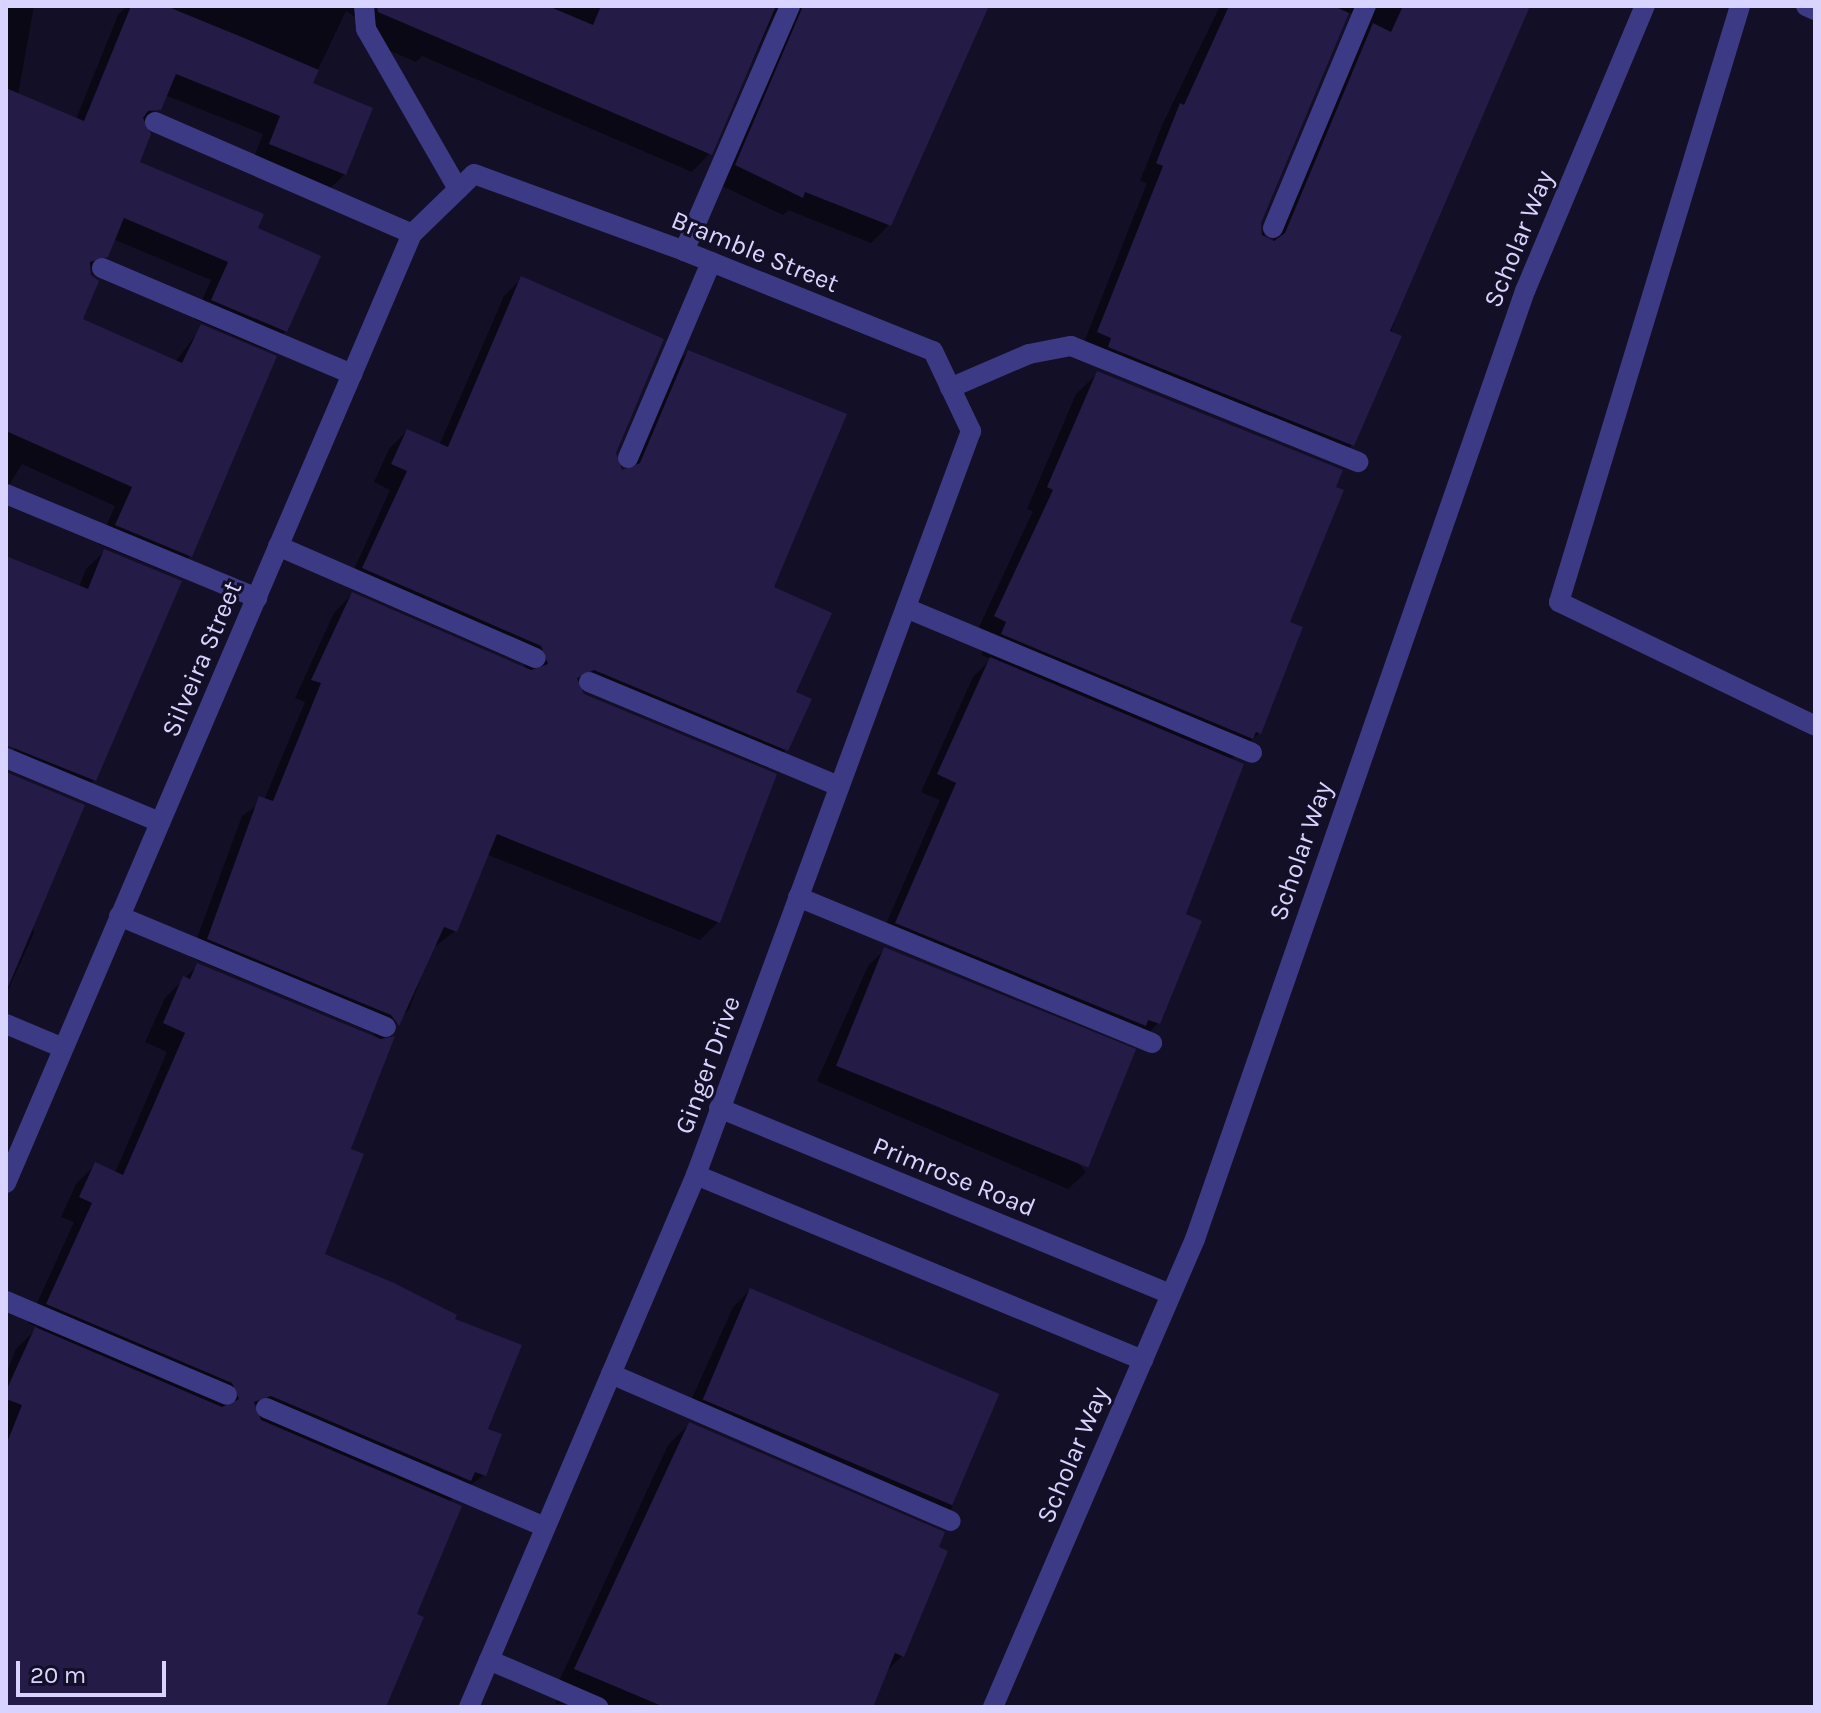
<!DOCTYPE html>
<html>
<head>
<meta charset="utf-8">
<style>
  body { margin:0 }
  #map { position:relative; width:1821px; height:1713px; overflow:hidden; background:#130f26; font-family:Karla,sans-serif }
  div>[style] { position:absolute }
  .shadow>* { inset:0; background:#0007 }
  .building>* { inset:0; background:#241b47; transform-origin:0 0 }
  .service>* { height:20px; margin:-10px; padding:0 10px; transform-origin:10px; border-radius:10px; background:#3d3a85 }
  .minor>* { height:20px; margin:-10px; padding:0 10px; transform-origin:10px; border-radius:10px; background:#3d3a85 }
  .tertiary>* { height:20px; margin:-10px; padding:0 10px; transform-origin:10px; border-radius:10px; background:#3d3a85 }
  span { translate:-50% -50%; white-space:nowrap; text-align:center; line-height:1.15; -webkit-text-stroke:6px #130f26; paint-order:stroke }
  .street-label { font-size:26px; color:#d9d4ff }
  .frame { position:absolute; inset:0; border:8px solid #d9d4ff; pointer-events:none }
  .scale { position:absolute; left:16px; top:1661px; width:150px; height:36px; box-sizing:border-box; border:4px solid #d9d4ff; border-top:0; padding-left:10px; font-size:24px; line-height:28px; white-space:nowrap; color:#d9d4ff; -webkit-text-stroke:6px #130f26; paint-order:stroke }
</style>
</head>
<body>
<div id="map">
  <div class="shadow">
    <i style="clip-path:polygon(6px 6px,34px 6px,18px 95px,76px 119px,118px 15px,127px 6px,172px 11px,174px 6px,988px 6px,890px 224px,871px 243px,788px 210px,783px 215px,718px 184px,785px 31px,776px 11px,710px 153px,692px 172px,422px 56px,416px 62px,360px 38px,357px 18px,346px 11px,311px 84px,345px 174px,326px 192px,252px 162px,263px 134px,165px 95px,144px 124px,137px 163px,256px 229px,286px 331px,267px 350px,194px 319px,211px 280px,113px 239px,107px 255px,89px 273px,80px 320px,175px 362px,202px 327px,190px 556px,172px 574px,98px 544px,115px 506px,22px 464px,6px 490px)"></i>
    <i style="clip-path:polygon(evenodd,1220px 6px,1503px 6px,1352px 445px,1335px 462px,1081px 350px,1147px 183px,1140px 181px,1163px 123px,1220px 6px,1349px 13px,1359px 14px,1362px 30px,1273px 240px,1268px 243px,1259px 223px,1349px 13px)"></i>
    <i style="clip-path:polygon(522px 278px,621px 472px,628px 469px,670px 370px,688px 352px,771px 588px,793px 693px,786px 750px,768px 768px,580px 689px,718px 922px,700px 940px,486px 854px,455px 931px,433px 948px,409px 1009px,381px 1041px,322px 1255px,486px 1430px,484px 1475px,448px 1502px,370px 1707px,6px 1707px,6px 1374px,16px 1349px,38px 1327px,28px 1323px,74px 1222px,61px 1217px,76px 1184px,95px 1165px,115px 1173px,167px 1052px,145px 1042px,165px 998px,198px 965px,378px 1040px,373px 1033px,190px 957px,242px 816px,264px 800px,305px 702px,295px 698px,334px 613px,352px 594px,526px 670px,524px 664px,346px 587px,390px 490px,374px 482px,389px 449px,407px 431px,439px 446px,504px 296px)"></i>
    <i style="clip-path:polygon(1098px 373px,1288px 623px,1259px 733px,1230px 760px,1183px 915px,1158px 1023px,1141px 1040px,879px 940px,940px 800px,921px 792px,973px 677px,991px 659px,981px 655px,986px 643px,974px 638px,1033px 511px,1027px 509px,1076px 394px)"></i>
    <i style="clip-path:polygon(105px 551px,94px 780px,76px 798px,6px 769px,22px 730px,6px 723px,6px 558px,79px 587px,86px 569px)"></i>
    <i style="clip-path:polygon(6px 782px,34px 933px,6px 994px)"></i>
    <i style="clip-path:polygon(885px 949px,1086px 1172px,1068px 1189px,817px 1081px,868px 966px)"></i>
    <i style="clip-path:polygon(750px 1290px,953px 1507px,936px 1524px,684px 1416px,733px 1307px)"></i>
    <i style="clip-path:polygon(689px 1424px,902px 1656px,885px 1673px,871px 1707px,555px 1704px,560px 1693px,555px 1690px,668px 1445px)"></i>
  </div>
  <div class="building">
    <i style="clip-path:polygon(131px 6px,166px 6px,249px 40px,319px 70px,313px 83px,373px 108px,346px 175px,269px 144px,280px 116px,176px 74px,161px 110px,148px 111px,143px 118px,151px 134px,140px 162px,264px 214px,258px 228px,321px 256px,287px 332px,211px 300px,228px 262px,124px 218px,108px 257px,90px 262px,91px 275px,99px 281px,83px 319px,182px 363px,201px 324px,277px 356px,192px 557px,115px 525px,132px 487px,6px 431px,6px 88px,84px 121px)"></i>
    <i style="clip-path:polygon(377px 6px,548px 6px,593px 25px,601px 6px,776px 6px,712px 155px,378px 12px)"></i>
    <i style="clip-path:polygon(803px 6px,989px 6px,891px 226px,805px 192px,803px 198px,735px 165px)"></i>
    <i style="clip-path:polygon(1229px 6px,1334px 6px,1349px 13px,1261px 223px,1262px 235px,1274px 241px,1285px 233px,1373px 23px,1391px 32px,1403px 6px,1530px 6px,1390px 331px,1402px 336px,1354px 446px,1108px 347px,1111px 338px,1097px 332px,1163px 166px,1156px 163px,1180px 103px,1184px 105px)"></i>
    <i style="clip-path:polygon(521px 276px,664px 339px,616px 453px,622px 470px,640px 463px,688px 350px,847px 414px,774px 587px,832px 613px,796px 692px,812px 699px,788px 751px,594px 670px,577px 678px,584px 694px,777px 774px,720px 923px,497px 834px,457px 932px,444px 927px,399px 1026px,391px 1015px,207px 939px,259px 796px,273px 801px,321px 683px,311px 680px,352px 592px,531px 670px,548px 664px,541px 646px,362px 568px,407px 471px,391px 464px,407px 429px,448px 447px)"></i>
    <i style="clip-path:polygon(1097px 371px,1343px 470px,1336px 487px,1344px 490px,1290px 622px,1303px 627px,1261px 734px,1256px 732px,1253px 739px,1001px 634px,1006px 622px,994px 616px,1053px 490px,1047px 487px)"></i>
    <i style="clip-path:polygon(104px 549px,182px 581px,96px 781px,6px 745px,6px 556px,88px 589px)"></i>
    <i style="clip-path:polygon(990px 657px,1244px 764px,1186px 914px,1202px 921px,1160px 1024px,1148px 1020px,1146px 1026px,895px 923px,956px 783px,937px 774px)"></i>
    <i style="clip-path:polygon(6px 772px,85px 805px,6px 992px)"></i>
    <i style="left:884px;top:947px;width:272px;height:128px;rotate:22deg"></i>
    <i style="clip-path:polygon(197px 963px,381px 1039px,395px 1036px,351px 1149px,364px 1154px,325px 1254px,394px 1283px,457px 1315px,455px 1319px,522px 1345px,488px 1429px,502px 1434px,486px 1476px,475px 1472px,471px 1481px,271px 1396px,254px 1402px,261px 1420px,462px 1506px,417px 1614px,424px 1617px,386px 1707px,6px 1707px,6px 1445px,22px 1405px,6px 1399px,6px 1391px,35px 1327px,222px 1407px,239px 1399px,232px 1383px,46px 1304px,92px 1203px,79px 1197px,95px 1162px,123px 1175px,185px 1033px,163px 1023px,183px 976px,190px 979px)"></i>
    <i style="left:750px;top:1288px;width:271px;height:121px;rotate:23deg"></i>
    <i style="clip-path:polygon(689px 1422px,945px 1532px,939px 1547px,948px 1551px,904px 1657px,895px 1653px,873px 1707px,664px 1707px,574px 1669px)"></i>
  </div>
  <div class="service">
    <i style="left:364px;top:6px;width:23px;rotate:85deg"></i>
    <i style="left:366px;top:29px;width:185px;rotate:60.1deg"></i>
    <i style="left:1740px;top:6px;width:623px;rotate:106.89deg"></i>
    <i style="left:1559px;top:602px;width:284px;rotate:25.8deg"></i>
    <i style="left:155px;top:122px;width:280px;rotate:23.5deg"></i>
    <i style="left:1273px;top:228px;width:241px;rotate:-67.3deg"></i>
    <i style="left:684px;top:251px;width:267px;rotate:-66.6deg"></i>
    <i style="left:102px;top:268px;width:272px;rotate:23deg"></i>
    <i style="left:950px;top:388px;width:86px;rotate:-23.3deg"></i>
    <i style="left:1029px;top:354px;width:43px;rotate:-10.8deg"></i>
    <i style="left:1071px;top:346px;width:310px;rotate:22deg"></i>
    <i style="left:628px;top:458px;width:213px;rotate:-67deg"></i>
    <i style="left:6px;top:494px;width:272px;rotate:22.5deg"></i>
    <i style="left:278px;top:546px;width:281px;rotate:23.5deg"></i>
    <i style="left:906px;top:608px;width:375px;rotate:22.7deg"></i>
    <i style="left:589px;top:682px;width:271px;rotate:22.6deg"></i>
    <i style="left:6px;top:758px;width:167px;rotate:22.6deg"></i>
    <i style="left:798px;top:897px;width:383px;rotate:22.4deg"></i>
    <i style="left:119px;top:916px;width:289px;rotate:22.6deg"></i>
    <i style="left:6px;top:1024px;width:62px;rotate:22.8deg"></i>
    <i style="left:6px;top:1301px;width:240px;rotate:23deg"></i>
    <i style="left:611px;top:1374px;width:370px;rotate:23.4deg"></i>
    <i style="left:266px;top:1408px;width:303px;rotate:23.1deg"></i>
    <i style="left:489px;top:1660px;width:119px;rotate:23.3deg"></i>
  </div>
  <div class="minor">
    <i style="left:719px;top:1108px;width:488px;rotate:22.4deg"></i>
    <i style="left:696px;top:1175px;width:484px;rotate:22.5deg"></i>
    <i style="left:6px;top:1183px;width:1032px;rotate:-66.84deg"></i>
    <i style="left:412px;top:234px;width:86px;rotate:-44.1deg"></i>
    <i style="left:474px;top:174px;width:224px;rotate:20.1deg"></i>
    <i style="left:684px;top:251px;width:268px;rotate:21.9deg"></i>
    <i style="left:933px;top:351px;width:89px;rotate:64.6deg"></i>
    <i style="left:971px;top:431px;width:793px;rotate:110.29deg"></i>
    <i style="left:696px;top:1175px;width:578px;rotate:113.11deg"></i>
  </div>
  <div class="tertiary">
    <i style="left:1806px;top:6px;width:10px;rotate:24deg"></i>
    <i style="left:993px;top:1707px;width:510px;rotate:-66.65deg"></i>
    <i style="left:1195px;top:1239px;width:1004px;rotate:-70.81deg"></i>
    <i style="left:1525px;top:291px;width:309px;rotate:-67.2deg"></i>
  </div>
  <div class="street-label">
    <span style="left:1519px;top:239px;rotate:-68deg">Scholar Way</span>
    <span style="left:755px;top:252px;rotate:22deg">Bramble Street</span>
    <span style="left:202px;top:659px;rotate:-67deg">Silveira Street</span>
    <span style="left:1301px;top:851px;rotate:-71deg">Scholar Way</span>
    <span style="left:708px;top:1065px;rotate:-70deg">Ginger Drive</span>
    <span style="left:954px;top:1177px;rotate:22deg">Primrose Road</span>
    <span style="left:1073px;top:1455px;rotate:-67deg">Scholar Way</span>
  </div>
  <div class="frame"></div>
  <div class="scale">20 m</div>
</div>
</body>
</html>
